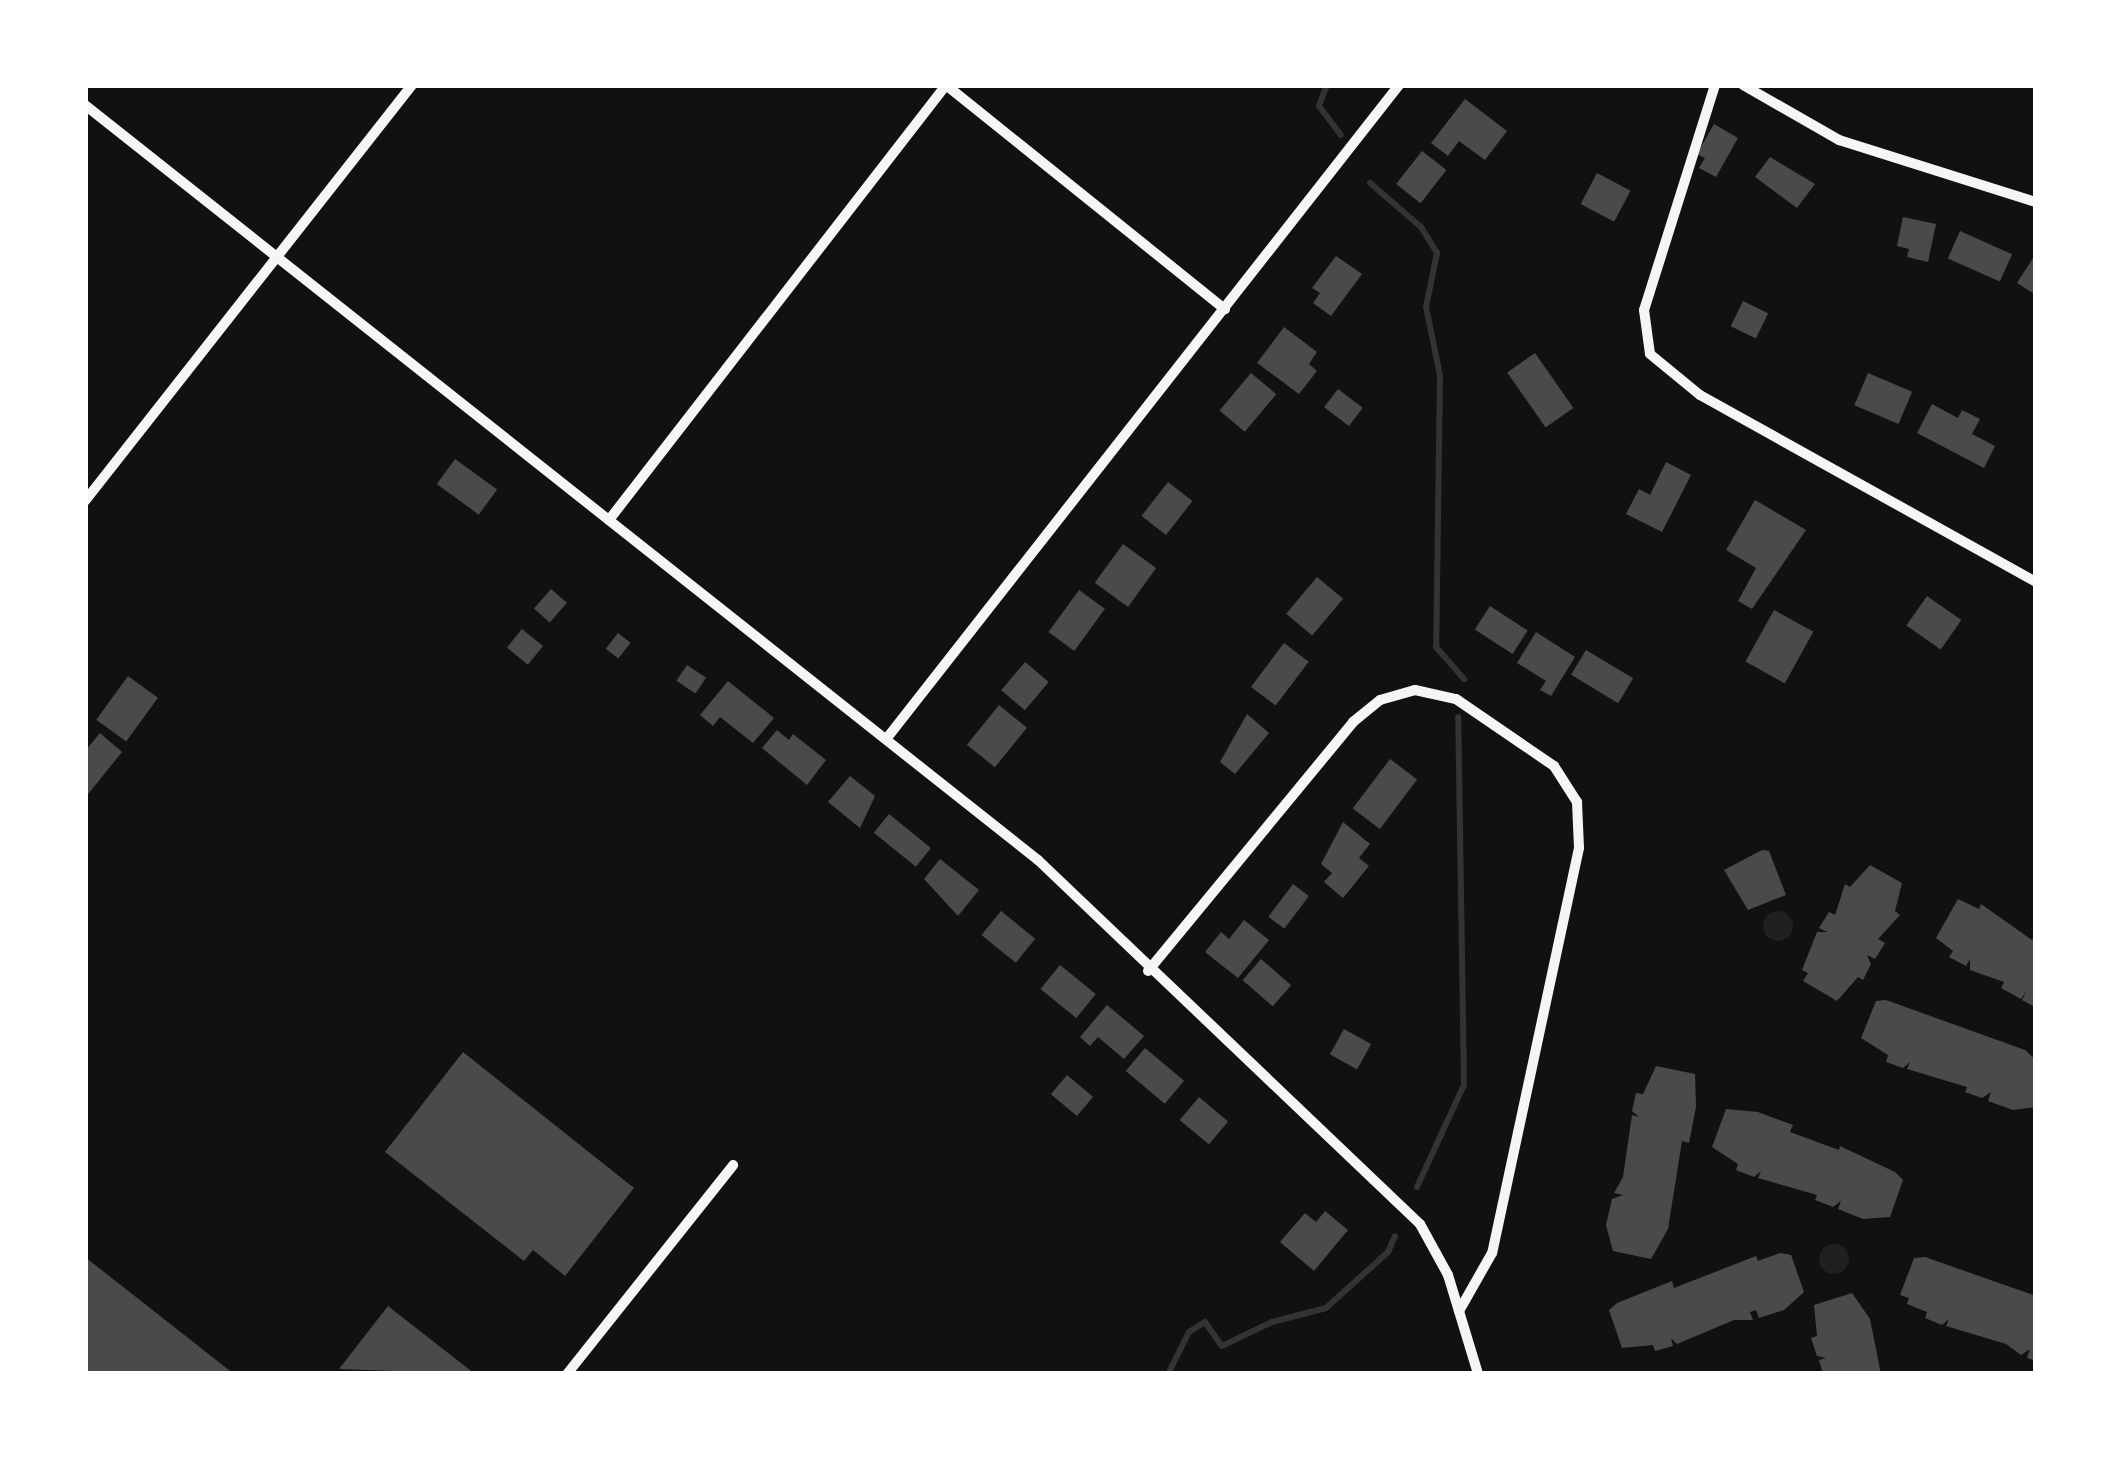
<!DOCTYPE html>
<html>
<head>
<meta charset="utf-8">
<style>
  body { margin:0 }
  #map { position:relative; width:2121px; height:1459px; overflow:hidden; background:#111; font-family:"Open Sans",sans-serif }
  div>[style] { position:absolute }
  .green>* { inset:0; background:#202020 }
  .round { border-radius:50% }
  .stream>* { height:6px; margin:-3px; padding:0 3px; transform-origin:3px; border-radius:3px; background:#333 }
  .building>* { inset:0; background:#4a4a4a; transform-origin:0 0 }
  .minor>* { height:10px; margin:-5px; padding:0 5px; transform-origin:5px; border-radius:5px; background:#f5f5f5 }
  span { translate:-50% -50%; white-space:nowrap; text-align:center; line-height:1.15; -webkit-text-stroke:9px #fff; paint-order:stroke }
  .frame { position:absolute; inset:0; border:88px solid #fff; pointer-events:none }
</style>
</head>
<body>
<div id="map">
  <div class="green">
    <i class="round" style="left:1763px;top:911px;width:30px;height:30px"></i>
    <i class="round" style="left:1819px;top:1244px;width:30px;height:30px"></i>
  </div>
  <div class="stream">
    <i style="left:1327px;top:85px;width:22px;rotate:111deg"></i>
    <i style="left:1319px;top:106px;width:36px;rotate:53deg"></i>
    <i style="left:1370px;top:183px;width:67px;rotate:40.8deg"></i>
    <i style="left:1421px;top:227px;width:31px;rotate:58deg"></i>
    <i style="left:1437px;top:253px;width:55px;rotate:101.5deg"></i>
    <i style="left:1426px;top:307px;width:69px;rotate:78.4deg"></i>
    <i style="left:1440px;top:375px;width:272px;rotate:90.8deg"></i>
    <i style="left:1436px;top:647px;width:43px;rotate:48.8deg"></i>
    <i style="left:1417px;top:1187px;width:112px;rotate:-65.3deg"></i>
    <i style="left:1464px;top:1085px;width:368px;rotate:-90.9deg"></i>
    <i style="left:1168px;top:1374px;width:47px;rotate:-63.4deg"></i>
    <i style="left:1189px;top:1332px;width:19px;rotate:-32deg"></i>
    <i style="left:1205px;top:1322px;width:29px;rotate:55deg"></i>
    <i style="left:1222px;top:1346px;width:55px;rotate:-25.6deg"></i>
    <i style="left:1272px;top:1322px;width:56px;rotate:-14.5deg"></i>
    <i style="left:1326px;top:1308px;width:84px;rotate:-42.1deg"></i>
    <i style="left:1388px;top:1252px;width:17px;rotate:-66deg"></i>
  </div>
  <div class="building">
    <i style="clip-path:polygon(1465px 99px,1507px 131px,1485px 160px,1459px 141px,1448px 156px,1431px 143px)"></i>
    <i style="clip-path:polygon(1714px 124px,1738px 138px,1716px 177px,1699px 168px,1705px 158px,1697px 154px)"></i>
    <i style="left:1422px;top:151px;width:31px;height:42px;rotate:38deg"></i>
    <i style="clip-path:polygon(1770px 157px,1815px 184px,1797px 208px,1755px 177px)"></i>
    <i style="left:1597px;top:173px;width:38px;height:35px;rotate:28deg"></i>
    <i style="clip-path:polygon(1903px 217px,1936px 224px,1928px 262px,1907px 257px,1909px 249px,1897px 246px)"></i>
    <i style="left:1960px;top:231px;width:57px;height:30px;rotate:24deg"></i>
    <i style="clip-path:polygon(1336px 256px,1362px 274px,1331px 316px,1313px 303px,1320px 293px,1312px 288px)"></i>
    <i style="clip-path:polygon(2033px 258px,2036px 260px,2036px 295px,2017px 283px)"></i>
    <i style="left:1743px;top:301px;width:28px;height:28px;rotate:26deg"></i>
    <i style="clip-path:polygon(1284px 327px,1317px 352px,1309px 364px,1317px 371px,1299px 394px,1257px 363px)"></i>
    <i style="left:1535px;top:353px;width:67px;height:34px;rotate:55deg"></i>
    <i style="left:1251px;top:373px;width:33px;height:49px;rotate:40deg"></i>
    <i style="left:1868px;top:373px;width:48px;height:35px;rotate:23deg"></i>
    <i style="left:1338px;top:389px;width:31px;height:23px;rotate:37deg"></i>
    <i style="clip-path:polygon(1932px 404px,1958px 418px,1962px 410px,1980px 419px,1972px 434px,1995px 446px,1984px 468px,1917px 433px)"></i>
    <i style="left:455px;top:459px;width:52px;height:31px;rotate:36deg"></i>
    <i style="clip-path:polygon(1666px 462px,1691px 475px,1662px 532px,1626px 514px,1639px 489px,1650px 495px)"></i>
    <i style="left:1168px;top:482px;width:31px;height:43px;rotate:38deg"></i>
    <i style="clip-path:polygon(1755px 500px,1806px 530px,1752px 609px,1738px 601px,1756px 568px,1726px 550px)"></i>
    <i style="left:1123px;top:544px;width:41px;height:48px;rotate:36deg"></i>
    <i style="left:1317px;top:577px;width:34px;height:48px;rotate:40deg"></i>
    <i style="left:551px;top:589px;width:21px;height:26px;rotate:41deg"></i>
    <i style="left:1079px;top:590px;width:32px;height:52px;rotate:36deg"></i>
    <i style="left:1927px;top:596px;width:42px;height:36px;rotate:35deg"></i>
    <i style="left:1490px;top:606px;width:45px;height:28px;rotate:33deg"></i>
    <i style="left:1774px;top:610px;width:45px;height:59px;rotate:29deg"></i>
    <i style="left:522px;top:629px;width:27px;height:24px;rotate:39deg"></i>
    <i style="clip-path:polygon(1536px 632px,1575px 657px,1551px 696px,1540px 690px,1546px 681px,1517px 663px)"></i>
    <i style="left:618px;top:633px;width:16px;height:20px;rotate:38deg"></i>
    <i style="left:1284px;top:643px;width:31px;height:55px;rotate:37deg"></i>
    <i style="left:1586px;top:650px;width:55px;height:29px;rotate:31deg"></i>
    <i style="left:1025px;top:662px;width:31px;height:37px;rotate:40deg"></i>
    <i style="left:687px;top:665px;width:23px;height:19px;rotate:34deg"></i>
    <i style="left:128px;top:676px;width:37px;height:54px;rotate:36deg"></i>
    <i style="clip-path:polygon(728px 681px,774px 718px,753px 743px,720px 717px,713px 726px,700px 715px)"></i>
    <i style="left:999px;top:705px;width:36px;height:51px;rotate:39deg"></i>
    <i style="clip-path:polygon(1247px 714px,1269px 733px,1235px 774px,1220px 762px)"></i>
    <i style="clip-path:polygon(777px 730px,789px 740px,793px 734px,826px 760px,807px 785px,762px 748px)"></i>
    <i style="clip-path:polygon(100px 733px,122px 752px,85px 798px,85px 751px)"></i>
    <i style="left:1390px;top:759px;width:34px;height:62px;rotate:37deg"></i>
    <i style="clip-path:polygon(850px 776px,875px 796px,860px 828px,828px 802px)"></i>
    <i style="left:889px;top:814px;width:54px;height:24px;rotate:39deg"></i>
    <i style="clip-path:polygon(1343px 822px,1370px 844px,1359px 858px,1369px 866px,1343px 898px,1324px 882px,1332px 873px,1321px 864px)"></i>
    <i style="clip-path:polygon(1762px 850px,1769px 851px,1786px 895px,1748px 910px,1724px 870px)"></i>
    <i style="clip-path:polygon(940px 859px,979px 890px,958px 916px,924px 879px)"></i>
    <i style="clip-path:polygon(1870px 865px,1902px 883px,1895px 911px,1900px 915px,1878px 939px,1885px 943px,1875px 959px,1867px 955px,1871px 964px,1863px 980px,1858px 977px,1837px 1001px,1803px 981px,1808px 973px,1802px 970px,1817px 932px,1827px 932px,1819px 928px,1829px 912px,1835px 915px,1845px 884px,1850px 887px)"></i>
    <i style="left:1293px;top:884px;width:20px;height:41px;rotate:37deg"></i>
    <i style="clip-path:polygon(1958px 899px,1979px 909px,1981px 904px,2032px 940px,2036px 933px,2036px 1008px,2022px 1000px,2027px 990px,2021px 999px,2001px 988px,2004px 982px,1970px 970px,1970px 959px,1966px 966px,1949px 957px,1953px 951px,1936px 938px)"></i>
    <i style="left:1001px;top:911px;width:44px;height:31px;rotate:39deg"></i>
    <i style="clip-path:polygon(1244px 920px,1269px 940px,1238px 978px,1205px 952px,1221px 932px,1229px 939px)"></i>
    <i style="left:1261px;top:959px;width:40px;height:28px;rotate:41deg"></i>
    <i style="left:1060px;top:965px;width:46px;height:31px;rotate:39deg"></i>
    <i style="clip-path:polygon(1886px 1000px,2025px 1050px,2036px 1060px,2036px 1107px,2013px 1110px,1988px 1101px,1991px 1092px,1982px 1098px,1965px 1092px,1967px 1087px,1907px 1069px,1910px 1062px,1903px 1068px,1886px 1062px,1888px 1055px,1861px 1038px,1876px 1001px)"></i>
    <i style="clip-path:polygon(1107px 1005px,1144px 1036px,1124px 1059px,1098px 1037px,1090px 1046px,1080px 1037px)"></i>
    <i style="left:1344px;top:1029px;width:31px;height:29px;rotate:29deg"></i>
    <i style="left:1145px;top:1048px;width:51px;height:30px;rotate:40deg"></i>
    <i style="clip-path:polygon(463px 1052px,634px 1188px,565px 1276px,533px 1250px,524px 1261px,385px 1152px)"></i>
    <i style="clip-path:polygon(1656px 1066px,1695px 1074px,1696px 1107px,1689px 1143px,1682px 1141px,1668px 1229px,1651px 1259px,1613px 1251px,1606px 1225px,1612px 1199px,1623px 1195px,1614px 1193px,1623px 1177px,1632px 1115px,1639px 1117px,1632px 1111px,1636px 1093px,1643px 1094px)"></i>
    <i style="left:1067px;top:1075px;width:34px;height:25px;rotate:40deg"></i>
    <i style="left:1199px;top:1097px;width:38px;height:30px;rotate:40deg"></i>
    <i style="clip-path:polygon(1726px 1109px,1758px 1112px,1793px 1125px,1790px 1132px,1839px 1150px,1840px 1146px,1895px 1172px,1903px 1180px,1890px 1217px,1863px 1219px,1838px 1209px,1841px 1201px,1833px 1207px,1815px 1200px,1817px 1195px,1758px 1178px,1761px 1171px,1754px 1177px,1736px 1170px,1738px 1164px,1712px 1147px)"></i>
    <i style="clip-path:polygon(1325px 1211px,1348px 1230px,1314px 1271px,1280px 1242px,1305px 1213px,1316px 1222px)"></i>
    <i style="clip-path:polygon(1780px 1253px,1791px 1255px,1804px 1292px,1784px 1310px,1759px 1318px,1756px 1310px,1750px 1312px,1753px 1320px,1734px 1320px,1677px 1344px,1671px 1338px,1673px 1346px,1655px 1351px,1653px 1345px,1622px 1348px,1609px 1310px,1617px 1303px,1672px 1281px,1674px 1288px,1756px 1256px,1758px 1261px)"></i>
    <i style="clip-path:polygon(85px 1257px,234px 1374px,85px 1374px)"></i>
    <i style="clip-path:polygon(1925px 1257px,2036px 1296px,2036px 1361px,2027px 1358px,2030px 1349px,2021px 1355px,2006px 1344px,1946px 1326px,1949px 1319px,1942px 1325px,1925px 1318px,1927px 1312px,1907px 1304px,1909px 1298px,1900px 1295px,1914px 1258px)"></i>
    <i style="clip-path:polygon(1852px 1293px,1870px 1319px,1881px 1374px,1823px 1374px,1819px 1360px,1826px 1358px,1817px 1356px,1811px 1338px,1817px 1336px,1814px 1305px)"></i>
    <i style="clip-path:polygon(388px 1306px,475px 1374px,339px 1369px)"></i>
  </div>
  <div class="minor">
    <i style="left:946px;top:85px;width:358px;rotate:38.8deg"></i>
    <i style="left:1715px;top:85px;width:236px;rotate:107.5deg"></i>
    <i style="left:1644px;top:310px;width:44px;rotate:82.2deg"></i>
    <i style="left:1650px;top:354px;width:65px;rotate:39.4deg"></i>
    <i style="left:1700px;top:395px;width:385px;rotate:29.1deg"></i>
    <i style="left:1743px;top:85px;width:111px;rotate:29.8deg"></i>
    <i style="left:1839px;top:140px;width:207px;rotate:17.5deg"></i>
    <i style="left:85px;top:105px;width:1216px;rotate:38.39deg"></i>
    <i style="left:1038px;top:860px;width:528px;rotate:43.62deg"></i>
    <i style="left:1420px;top:1224px;width:58px;rotate:61.2deg"></i>
    <i style="left:1448px;top:1275px;width:103px;rotate:73.1deg"></i>
    <i style="left:85px;top:501px;width:529px;rotate:-51.83deg"></i>
    <i style="left:609px;top:520px;width:550px;rotate:-52.23deg"></i>
    <i style="left:887px;top:738px;width:830px;rotate:-51.9deg"></i>
    <i style="left:1148px;top:971px;width:323px;rotate:-50.5deg"></i>
    <i style="left:1353px;top:722px;width:35px;rotate:-39deg"></i>
    <i style="left:1380px;top:700px;width:36px;rotate:-16deg"></i>
    <i style="left:1415px;top:690px;width:42px;rotate:12.4deg"></i>
    <i style="left:1456px;top:699px;width:119px;rotate:34.4deg"></i>
    <i style="left:1554px;top:766px;width:43px;rotate:57.4deg"></i>
    <i style="left:1577px;top:802px;width:46px;rotate:87.5deg"></i>
    <i style="left:1579px;top:848px;width:414px;rotate:102.1deg"></i>
    <i style="left:1492px;top:1253px;width:67px;rotate:119.6deg"></i>
    <i style="left:567px;top:1374px;width:267px;rotate:-51.5deg"></i>
  </div>
  <div class="frame"></div>
</div>
</body>
</html>
